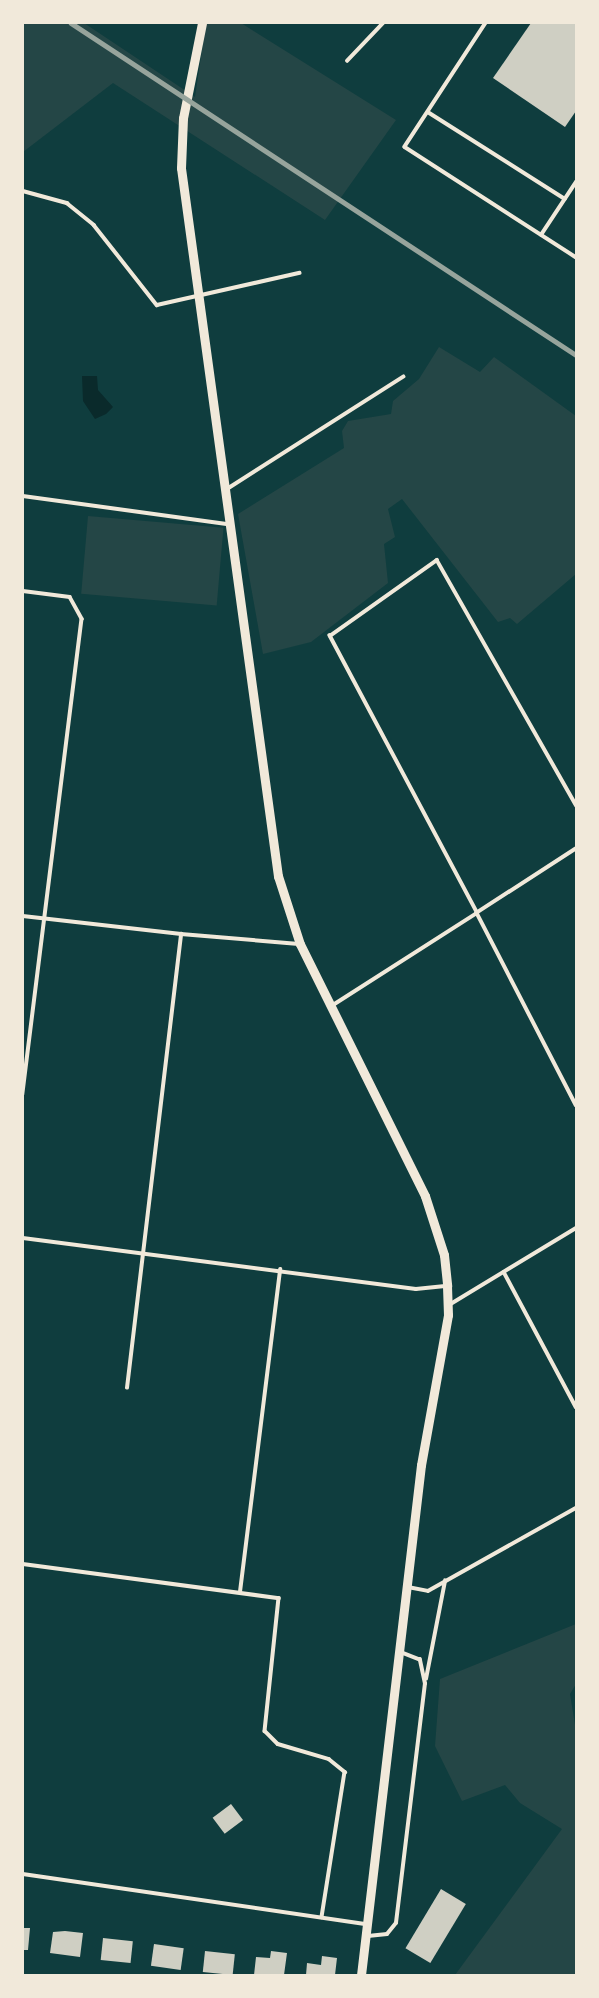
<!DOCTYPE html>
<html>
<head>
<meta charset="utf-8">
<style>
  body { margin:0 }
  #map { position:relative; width:599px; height:1998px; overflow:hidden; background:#0f3d3e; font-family:Quicksand,sans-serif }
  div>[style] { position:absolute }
  .green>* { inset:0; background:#244646; transform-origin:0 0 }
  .water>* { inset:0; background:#0a2a2b }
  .building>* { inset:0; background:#cfcfc3; transform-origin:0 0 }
  .service>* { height:3.5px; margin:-1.75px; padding:0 1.75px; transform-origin:1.75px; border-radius:1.75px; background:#f1e9da }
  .tertiary>* { height:9px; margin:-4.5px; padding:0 4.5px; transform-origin:4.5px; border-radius:4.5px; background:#f1e9da }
  .rail>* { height:4.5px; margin:-2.25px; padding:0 2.25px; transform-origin:2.25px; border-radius:2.25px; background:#97a49c }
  span { translate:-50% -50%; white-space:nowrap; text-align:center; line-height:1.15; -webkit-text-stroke:5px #f1e9da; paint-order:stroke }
  .frame { position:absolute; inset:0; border:24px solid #f1e9da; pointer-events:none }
</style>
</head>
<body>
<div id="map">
  <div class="green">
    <i style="clip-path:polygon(23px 23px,84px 23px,195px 97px,206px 23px,241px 23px,396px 120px,325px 220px,113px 83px,23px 152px)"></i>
    <i style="clip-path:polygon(439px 347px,480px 372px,494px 357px,576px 416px,576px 574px,517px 624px,510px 618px,498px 622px,402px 499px,388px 509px,395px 537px,384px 544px,388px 583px,311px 642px,263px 654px,238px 514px,344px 448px,342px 431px,348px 421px,391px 414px,393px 401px,419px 379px)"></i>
    <i style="left:88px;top:516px;width:136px;height:78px;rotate:5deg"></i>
    <i style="clip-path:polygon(576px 1624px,576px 1684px,570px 1694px,576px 1731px,576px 1975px,455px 1975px,562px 1829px,520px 1803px,505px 1785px,462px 1801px,435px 1746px,440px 1679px)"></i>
  </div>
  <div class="water">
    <i style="clip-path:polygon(82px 376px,97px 376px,98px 390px,113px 407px,106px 414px,95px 419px,83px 401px)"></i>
  </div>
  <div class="building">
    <i style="clip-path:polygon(531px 23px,576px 23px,576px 111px,565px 127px,493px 78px)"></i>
    <i style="left:231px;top:1804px;width:20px;height:23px;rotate:53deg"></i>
    <i style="left:441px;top:1889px;width:29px;height:69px;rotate:31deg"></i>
    <i style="clip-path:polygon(23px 1928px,30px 1928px,28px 1950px,23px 1950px)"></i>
    <i style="clip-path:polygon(65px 1931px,83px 1933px,80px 1957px,50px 1953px,53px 1932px)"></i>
    <i style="left:103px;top:1938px;width:30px;height:22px;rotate:6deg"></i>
    <i style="left:154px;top:1944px;width:30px;height:22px;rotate:8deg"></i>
    <i style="left:205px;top:1951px;width:30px;height:21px;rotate:6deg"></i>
    <i style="clip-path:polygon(271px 1951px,287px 1953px,284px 1975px,254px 1975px,256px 1957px,270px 1958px)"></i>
    <i style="clip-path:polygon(322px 1956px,337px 1958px,335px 1975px,306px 1975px,307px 1963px,321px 1965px)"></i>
  </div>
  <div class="service">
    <i style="left:486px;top:23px;width:148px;rotate:123.2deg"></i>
    <i style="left:405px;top:147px;width:203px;rotate:32.8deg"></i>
    <i style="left:347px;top:61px;width:52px;rotate:-46.5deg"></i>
    <i style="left:428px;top:112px;width:162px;rotate:32.4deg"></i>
    <i style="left:23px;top:191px;width:46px;rotate:15.3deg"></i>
    <i style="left:67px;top:203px;width:35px;rotate:39deg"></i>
    <i style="left:94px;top:225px;width:102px;rotate:51.8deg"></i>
    <i style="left:157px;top:305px;width:146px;rotate:-12.7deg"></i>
    <i style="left:541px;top:235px;width:64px;rotate:-56.6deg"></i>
    <i style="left:227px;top:489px;width:209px;rotate:-32.5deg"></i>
    <i style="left:23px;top:496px;width:207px;rotate:7.8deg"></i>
    <i style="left:23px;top:591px;width:47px;rotate:7.3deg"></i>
    <i style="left:70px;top:597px;width:25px;rotate:61deg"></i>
    <i style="left:82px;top:619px;width:479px;rotate:97.1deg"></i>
    <i style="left:576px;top:849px;width:118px;rotate:147.1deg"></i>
    <i style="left:477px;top:913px;width:216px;rotate:62.7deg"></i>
    <i style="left:23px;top:916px;width:159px;rotate:6.5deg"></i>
    <i style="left:333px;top:1005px;width:171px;rotate:-32.6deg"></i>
    <i style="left:477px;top:913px;width:314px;rotate:-118deg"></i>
    <i style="left:330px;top:636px;width:131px;rotate:-35.4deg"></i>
    <i style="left:437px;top:560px;width:282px;rotate:60.4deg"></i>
    <i style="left:23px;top:1238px;width:396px;rotate:7.4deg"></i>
    <i style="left:416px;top:1289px;width:29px;rotate:-6deg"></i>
    <i style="left:504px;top:1272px;width:153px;rotate:61.9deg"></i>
    <i style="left:449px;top:1305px;width:149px;rotate:-31.2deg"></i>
    <i style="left:127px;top:1388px;width:457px;rotate:-83.2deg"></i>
    <i style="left:181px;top:934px;width:118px;rotate:4.8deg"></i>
    <i style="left:23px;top:1564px;width:258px;rotate:7.6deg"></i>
    <i style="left:279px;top:1598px;width:134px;rotate:96deg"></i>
    <i style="left:265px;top:1731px;width:18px;rotate:45deg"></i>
    <i style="left:278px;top:1744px;width:53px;rotate:16.4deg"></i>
    <i style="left:329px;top:1759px;width:21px;rotate:39deg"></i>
    <i style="left:345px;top:1772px;width:147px;rotate:99deg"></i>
    <i style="left:408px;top:1587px;width:20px;rotate:11deg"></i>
    <i style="left:428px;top:1591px;width:170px;rotate:-29.3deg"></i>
    <i style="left:240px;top:1592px;width:325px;rotate:-82.9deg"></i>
    <i style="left:426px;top:1679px;width:100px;rotate:-79deg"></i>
    <i style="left:23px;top:1874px;width:347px;rotate:8.3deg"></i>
    <i style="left:368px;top:1936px;width:19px;rotate:-6deg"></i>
    <i style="left:387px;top:1934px;width:14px;rotate:-51deg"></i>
    <i style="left:396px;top:1923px;width:241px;rotate:-83.1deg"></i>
    <i style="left:425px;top:1684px;width:25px;rotate:-102deg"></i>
    <i style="left:420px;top:1660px;width:22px;rotate:-159deg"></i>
  </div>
  <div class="tertiary">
    <i style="left:202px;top:23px;width:97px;rotate:101.3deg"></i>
    <i style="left:183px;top:118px;width:50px;rotate:92.3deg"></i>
    <i style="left:181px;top:168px;width:715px;rotate:82.2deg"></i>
    <i style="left:278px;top:876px;width:71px;rotate:72.1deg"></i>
    <i style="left:300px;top:944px;width:281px;rotate:63.6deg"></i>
    <i style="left:425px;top:1196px;width:62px;rotate:72.1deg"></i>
    <i style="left:444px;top:1255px;width:31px;rotate:84deg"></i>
    <i style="left:447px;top:1286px;width:29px;rotate:88deg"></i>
    <i style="left:448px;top:1315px;width:152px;rotate:100.2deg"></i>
    <i style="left:421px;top:1465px;width:514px;rotate:96.71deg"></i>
  </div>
  <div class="rail">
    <i style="left:71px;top:23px;width:604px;rotate:33.32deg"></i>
  </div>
  <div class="frame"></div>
</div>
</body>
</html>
